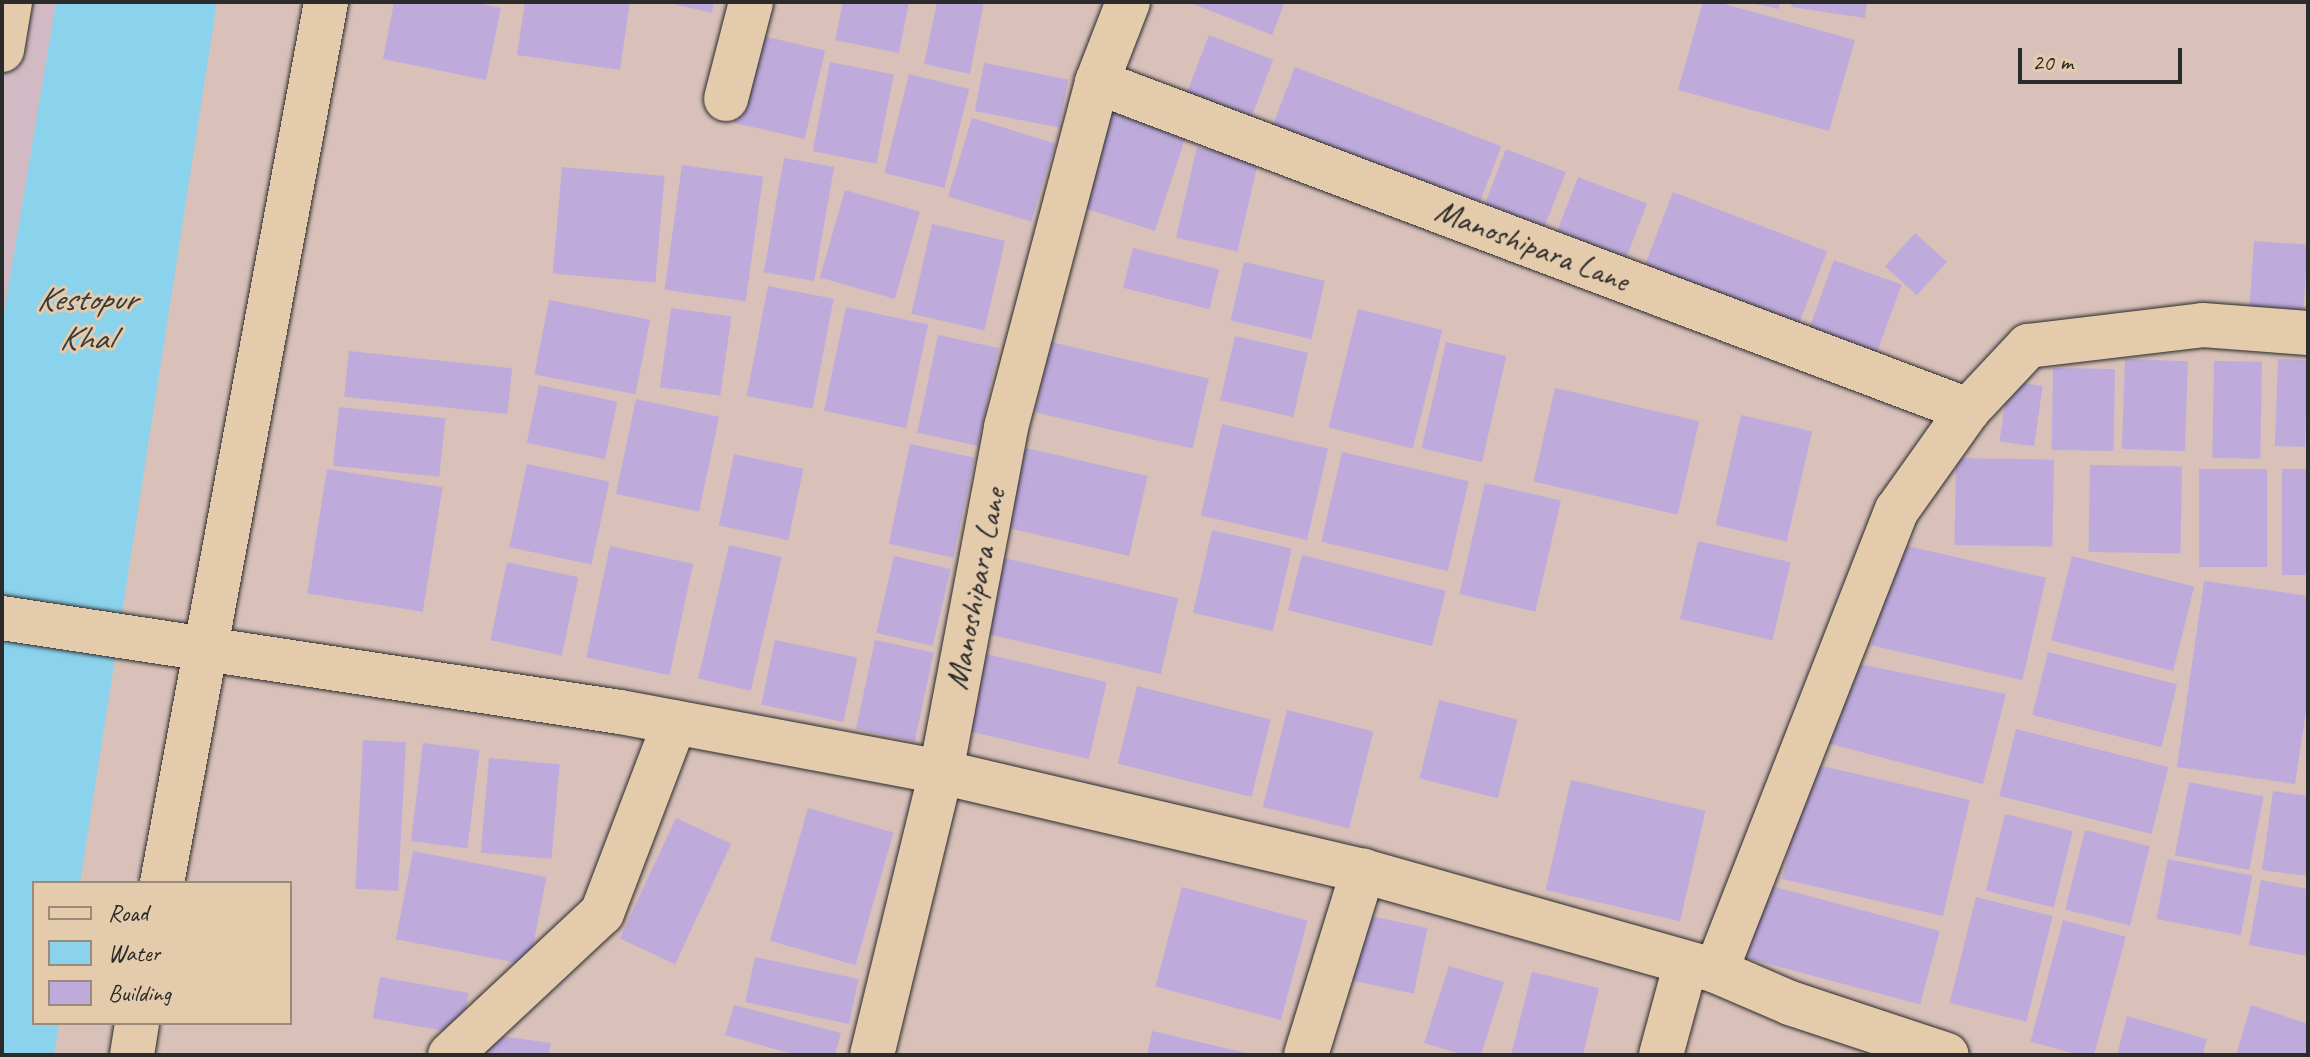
<!DOCTYPE html>
<html>
<head>
<meta charset="utf-8">
<style>
  body { margin:0 }
  #map { position:relative; width:2310px; height:1057px; overflow:hidden; background:#d9c1ba; font-family:Caveat,sans-serif }
  div>[style] { position:absolute }
  .built>* { inset:0; background:#d1bac4 }
  .water>* { inset:0; background:#8bd2ec }
  .building>* { inset:0; background:#bfabdb; transform-origin:0 0 }
  .roads { filter:drop-shadow(0 0 2px #2b2b2b) drop-shadow(0 0 2px #2b2b2b) }
  .minor>* { height:44px; margin:-22px; padding:0 22px; transform-origin:22px; border-radius:22px; background:#e4cbac }
  span { translate:-50% -50%; white-space:nowrap; text-align:center; line-height:1.15; -webkit-text-stroke:6px #e4cbac; paint-order:stroke }
  .street-label { font-size:32px; color:#2b2b2b }
  .water-label { font-size:34px; color:#353c3e; font-style:italic }
  .frame { position:absolute; inset:0; border:4px solid #2b2b2b; pointer-events:none }
  .legend { position:absolute; left:32px; top:881px; width:260px; height:144px; box-sizing:border-box; background:#e4cbac; border:2px solid #9a8b78; margin:0; padding:10px 14px; list-style:none; font-size:24px; color:#2b2b2b }
  .legend li { display:flex; align-items:center; gap:16px; height:40px }
  .legend b { width:40px; border:2px solid #9a8b78 }
  .scale { position:absolute; left:2018px; top:48px; width:164px; height:36px; box-sizing:border-box; border:4px solid #2b2b2b; border-top:0; padding-left:10px; font-size:24px; line-height:28px; white-space:nowrap; color:#2b2b2b; -webkit-text-stroke:6px #e4cbac; paint-order:stroke }
</style>
</head>
<body>
<div id="map">
  <div class="built">
    <i style="clip-path:polygon(2px 2px,67px 2px,2px 379px)"></i>
  </div>
  <div class="water">
    <i style="clip-path:polygon(56px 2px,217px 2px,80px 883px,34px 883px,34px 1023px,59px 1023px,54px 1055px,2px 1055px,2px 326px)"></i>
  </div>
  <div class="building">
    <i style="clip-path:polygon(394px 2px,474px 2px,501px 8px,486px 80px,383px 59px)"></i>
    <i style="clip-path:polygon(525px 2px,630px 2px,620px 70px,517px 55px)"></i>
    <i style="clip-path:polygon(665px 2px,714px 2px,712px 13px)"></i>
    <i style="clip-path:polygon(843px 2px,909px 2px,899px 53px,835px 40px)"></i>
    <i style="clip-path:polygon(937px 2px,984px 2px,970px 74px,924px 64px)"></i>
    <i style="clip-path:polygon(1188px 2px,1285px 2px,1272px 35px)"></i>
    <i style="clip-path:polygon(1703px 2px,1717px 2px,1855px 40px,1829px 131px,1678px 90px)"></i>
    <i style="clip-path:polygon(1745px 2px,1780px 2px,1779px 9px)"></i>
    <i style="clip-path:polygon(1792px 2px,1867px 2px,1865px 18px,1791px 7px)"></i>
    <i style="left:754px;top:34px;width:73px;height:91px;rotate:13deg"></i>
    <i style="left:1209px;top:35px;width:69px;height:72px;rotate:21deg"></i>
    <i style="left:830px;top:62px;width:65px;height:91px;rotate:11deg"></i>
    <i style="left:984px;top:63px;width:86px;height:49px;rotate:11deg"></i>
    <i style="left:1295px;top:67px;width:221px;height:76px;rotate:21deg"></i>
    <i style="left:909px;top:74px;width:62px;height:102px;rotate:14deg"></i>
    <i style="left:1110px;top:104px;width:82px;height:107px;rotate:18deg"></i>
    <i style="left:972px;top:118px;width:87px;height:82px;rotate:17deg"></i>
    <i style="left:1197px;top:147px;width:63px;height:93px;rotate:13deg"></i>
    <i style="left:1506px;top:149px;width:64px;height:76px;rotate:21deg"></i>
    <i style="left:784px;top:158px;width:51px;height:116px;rotate:10deg"></i>
    <i style="left:682px;top:165px;width:82px;height:126px;rotate:8deg"></i>
    <i style="left:562px;top:167px;width:103px;height:107px;rotate:5deg"></i>
    <i style="left:1578px;top:177px;width:74px;height:68px;rotate:21deg"></i>
    <i style="left:845px;top:190px;width:78px;height:91px;rotate:16deg"></i>
    <i style="left:1673px;top:192px;width:165px;height:87px;rotate:21deg"></i>
    <i style="left:932px;top:224px;width:75px;height:92px;rotate:13deg"></i>
    <i style="left:1915px;top:233px;width:43px;height:45px;rotate:42deg"></i>
    <i style="left:2254px;top:241px;width:54px;height:78px;rotate:4deg"></i>
    <i style="left:1133px;top:248px;width:89px;height:41px;rotate:14deg"></i>
    <i style="left:1834px;top:260px;width:72px;height:87px;rotate:20deg"></i>
    <i style="left:1244px;top:262px;width:83px;height:60px;rotate:13deg"></i>
    <i style="left:768px;top:286px;width:67px;height:112px;rotate:11deg"></i>
    <i style="left:549px;top:300px;width:103px;height:76px;rotate:11deg"></i>
    <i style="left:846px;top:307px;width:84px;height:106px;rotate:12deg"></i>
    <i style="left:671px;top:308px;width:61px;height:80px;rotate:8deg"></i>
    <i style="left:1358px;top:309px;width:87px;height:122px;rotate:14deg"></i>
    <i style="left:938px;top:335px;width:62px;height:100px;rotate:12deg"></i>
    <i style="left:1235px;top:336px;width:75px;height:66px;rotate:13deg"></i>
    <i style="left:1051px;top:342px;width:162px;height:72px;rotate:13deg"></i>
    <i style="left:1446px;top:342px;width:62px;height:109px;rotate:13deg"></i>
    <i style="left:349px;top:351px;width:164px;height:46px;rotate:6deg"></i>
    <i style="left:2125px;top:359px;width:63px;height:90px;rotate:2deg"></i>
    <i style="left:2278px;top:359px;width:30px;height:87px;rotate:2deg"></i>
    <i style="left:2214px;top:361px;width:48px;height:97px;rotate:1deg"></i>
    <i style="left:2053px;top:368px;width:62px;height:82px;rotate:1deg"></i>
    <i style="left:2008px;top:381px;width:35px;height:61px;rotate:8deg"></i>
    <i style="left:539px;top:385px;width:80px;height:59px;rotate:12deg"></i>
    <i style="left:1555px;top:388px;width:148px;height:96px;rotate:13deg"></i>
    <i style="left:636px;top:399px;width:85px;height:97px;rotate:12deg"></i>
    <i style="left:339px;top:407px;width:107px;height:59px;rotate:6deg"></i>
    <i style="left:1741px;top:415px;width:73px;height:113px;rotate:13deg"></i>
    <i style="left:1222px;top:424px;width:109px;height:94px;rotate:13deg"></i>
    <i style="left:910px;top:444px;width:66px;height:102px;rotate:12deg"></i>
    <i style="left:1022px;top:447px;width:129px;height:82px;rotate:13deg"></i>
    <i style="left:1342px;top:452px;width:130px;height:92px;rotate:13deg"></i>
    <i style="left:734px;top:454px;width:71px;height:73px;rotate:12deg"></i>
    <i style="left:1956px;top:458px;width:98px;height:87px;rotate:1deg"></i>
    <i style="left:527px;top:464px;width:84px;height:85px;rotate:12deg"></i>
    <i style="left:2090px;top:465px;width:92px;height:87px;rotate:1deg"></i>
    <i style="left:327px;top:469px;width:117px;height:126px;rotate:9deg"></i>
    <i style="left:2199px;top:469px;width:68px;height:98px"></i>
    <i style="left:2282px;top:469px;width:26px;height:106px"></i>
    <i style="left:1485px;top:483px;width:78px;height:114px;rotate:13deg"></i>
    <i style="left:1212px;top:530px;width:82px;height:85px;rotate:13deg"></i>
    <i style="left:1698px;top:541px;width:95px;height:80px;rotate:13deg"></i>
    <i style="left:1895px;top:543px;width:155px;height:105px;rotate:13deg"></i>
    <i style="left:729px;top:545px;width:54px;height:137px;rotate:13deg"></i>
    <i style="left:610px;top:546px;width:85px;height:114px;rotate:12deg"></i>
    <i style="left:1302px;top:555px;width:148px;height:57px;rotate:14deg"></i>
    <i style="left:894px;top:556px;width:58px;height:79px;rotate:13deg"></i>
    <i style="left:2072px;top:556px;width:126px;height:87px;rotate:14deg"></i>
    <i style="left:1000px;top:557px;width:183px;height:78px;rotate:13deg"></i>
    <i style="left:507px;top:562px;width:73px;height:80px;rotate:12deg"></i>
    <i style="clip-path:polygon(2204px 581px,2308px 596px,2308px 698px,2295px 784px,2177px 767px)"></i>
    <i style="left:775px;top:640px;width:84px;height:66px;rotate:12deg"></i>
    <i style="left:875px;top:640px;width:60px;height:91px;rotate:12deg"></i>
    <i style="left:2048px;top:652px;width:133px;height:65px;rotate:14deg"></i>
    <i style="left:981px;top:653px;width:129px;height:79px;rotate:13deg"></i>
    <i style="clip-path:polygon(1849px 662px,2006px 694px,1983px 784px,1819px 741px)"></i>
    <i style="left:1137px;top:686px;width:138px;height:80px;rotate:14deg"></i>
    <i style="left:1439px;top:700px;width:81px;height:81px;rotate:14deg"></i>
    <i style="left:1287px;top:710px;width:89px;height:100px;rotate:14deg"></i>
    <i style="left:2016px;top:729px;width:157px;height:69px;rotate:14deg"></i>
    <i style="left:363px;top:740px;width:43px;height:149px;rotate:3deg"></i>
    <i style="left:423px;top:743px;width:57px;height:99px;rotate:7deg"></i>
    <i style="left:489px;top:758px;width:71px;height:95px;rotate:5deg"></i>
    <i style="left:1809px;top:763px;width:165px;height:119px;rotate:13deg"></i>
    <i style="left:1571px;top:780px;width:138px;height:113px;rotate:13deg"></i>
    <i style="left:2189px;top:782px;width:76px;height:75px;rotate:11deg"></i>
    <i style="clip-path:polygon(2273px 791px,2308px 796px,2308px 876px,2262px 870px)"></i>
    <i style="left:808px;top:808px;width:89px;height:138px;rotate:16deg"></i>
    <i style="left:2005px;top:814px;width:70px;height:79px;rotate:14deg"></i>
    <i style="left:676px;top:818px;width:61px;height:133px;rotate:25deg"></i>
    <i style="left:2085px;top:830px;width:67px;height:82px;rotate:14deg"></i>
    <i style="left:413px;top:851px;width:136px;height:90px;rotate:11deg"></i>
    <i style="left:2168px;top:859px;width:86px;height:61px;rotate:11deg"></i>
    <i style="clip-path:polygon(2261px 880px,2308px 889px,2308px 956px,2249px 945px)"></i>
    <i style="left:1764px;top:884px;width:182px;height:76px;rotate:15deg"></i>
    <i style="left:1182px;top:887px;width:130px;height:103px;rotate:15deg"></i>
    <i style="left:1976px;top:897px;width:79px;height:109px;rotate:14deg"></i>
    <i style="left:1366px;top:915px;width:63px;height:67px;rotate:12deg"></i>
    <i style="left:2063px;top:920px;width:65px;height:126px;rotate:15deg"></i>
    <i style="left:755px;top:957px;width:106px;height:46px;rotate:12deg"></i>
    <i style="clip-path:polygon(1449px 966px,1504px 982px,1481px 1055px,1464px 1055px,1424px 1043px)"></i>
    <i style="clip-path:polygon(1532px 972px,1599px 988px,1583px 1055px,1511px 1055px)"></i>
    <i style="left:380px;top:977px;width:90px;height:42px;rotate:10deg"></i>
    <i style="clip-path:polygon(734px 1005px,841px 1033px,835px 1055px,796px 1055px,725px 1035px)"></i>
    <i style="clip-path:polygon(2251px 1005px,2308px 1024px,2308px 1055px,2236px 1055px)"></i>
    <i style="clip-path:polygon(2127px 1016px,2207px 1039px,2203px 1055px,2117px 1055px)"></i>
    <i style="clip-path:polygon(1152px 1031px,1251px 1054px,1250px 1055px,1147px 1055px)"></i>
    <i style="clip-path:polygon(486px 1034px,551px 1043px,549px 1055px,484px 1055px)"></i>
  </div>
  <div class="roads">
    <div class="minor">
      <i style="left:2px;top:50px;width:49px;rotate:-80.5deg"></i>
      <i style="left:1097px;top:82px;width:931px;rotate:20.64deg"></i>
      <i style="left:726px;top:99px;width:100px;rotate:-75.5deg"></i>
      <i style="left:2px;top:618px;width:625px;rotate:8.65deg"></i>
      <i style="left:620px;top:712px;width:327px;rotate:10.6deg"></i>
      <i style="left:941px;top:772px;width:433px;rotate:13.2deg"></i>
      <i style="left:1363px;top:871px;width:367px;rotate:15.8deg"></i>
      <i style="left:1716px;top:971px;width:81px;rotate:23.4deg"></i>
      <i style="left:1790px;top:1003px;width:165px;rotate:18.3deg"></i>
      <i style="left:162px;top:883px;width:896px;rotate:-79.45deg"></i>
      <i style="left:1716px;top:971px;width:495px;rotate:-68.6deg"></i>
      <i style="left:1897px;top:510px;width:123px;rotate:-54.6deg"></i>
      <i style="left:1968px;top:410px;width:88px;rotate:-46.8deg"></i>
      <i style="left:2028px;top:346px;width:176px;rotate:-6.8deg"></i>
      <i style="left:2203px;top:325px;width:105px;rotate:4.4deg"></i>
      <i style="left:132px;top:1055px;width:32px;rotate:-81deg"></i>
      <i style="left:450px;top:1055px;width:208px;rotate:-43.1deg"></i>
      <i style="left:602px;top:913px;width:204px;rotate:-69.1deg"></i>
      <i style="left:872px;top:1055px;width:291px;rotate:-76.3deg"></i>
      <i style="left:941px;top:772px;width:351px;rotate:-79.3deg"></i>
      <i style="left:1006px;top:427px;width:357px;rotate:-75.2deg"></i>
      <i style="left:1097px;top:82px;width:86px;rotate:-68.8deg"></i>
      <i style="left:1306px;top:1055px;width:193px;rotate:-72.8deg"></i>
      <i style="left:1661px;top:1055px;width:95px;rotate:-74.8deg"></i>
    </div>
  </div>
  <div class="street-label">
    <span style="left:1532px;top:246px;rotate:21deg">Manoshipara Lane</span>
    <span style="left:976px;top:589px;rotate:-79deg">Manoshipara Lane</span>
  </div>
  <div class="water-label">
    <span style="left:86px;top:318px">Kestopur<br>Khal</span>
  </div>
  <div class="frame"></div>
  <ul class="legend">
  <li><b style="height:10px;background:#e4cbac"></b>Road</li>
  <li><b style="height:22px;background:#8bd2ec"></b>Water</li>
  <li><b style="height:22px;background:#bfabdb"></b>Building</li>
  </ul>
  <div class="scale">20 m</div>
</div>
</body>
</html>
